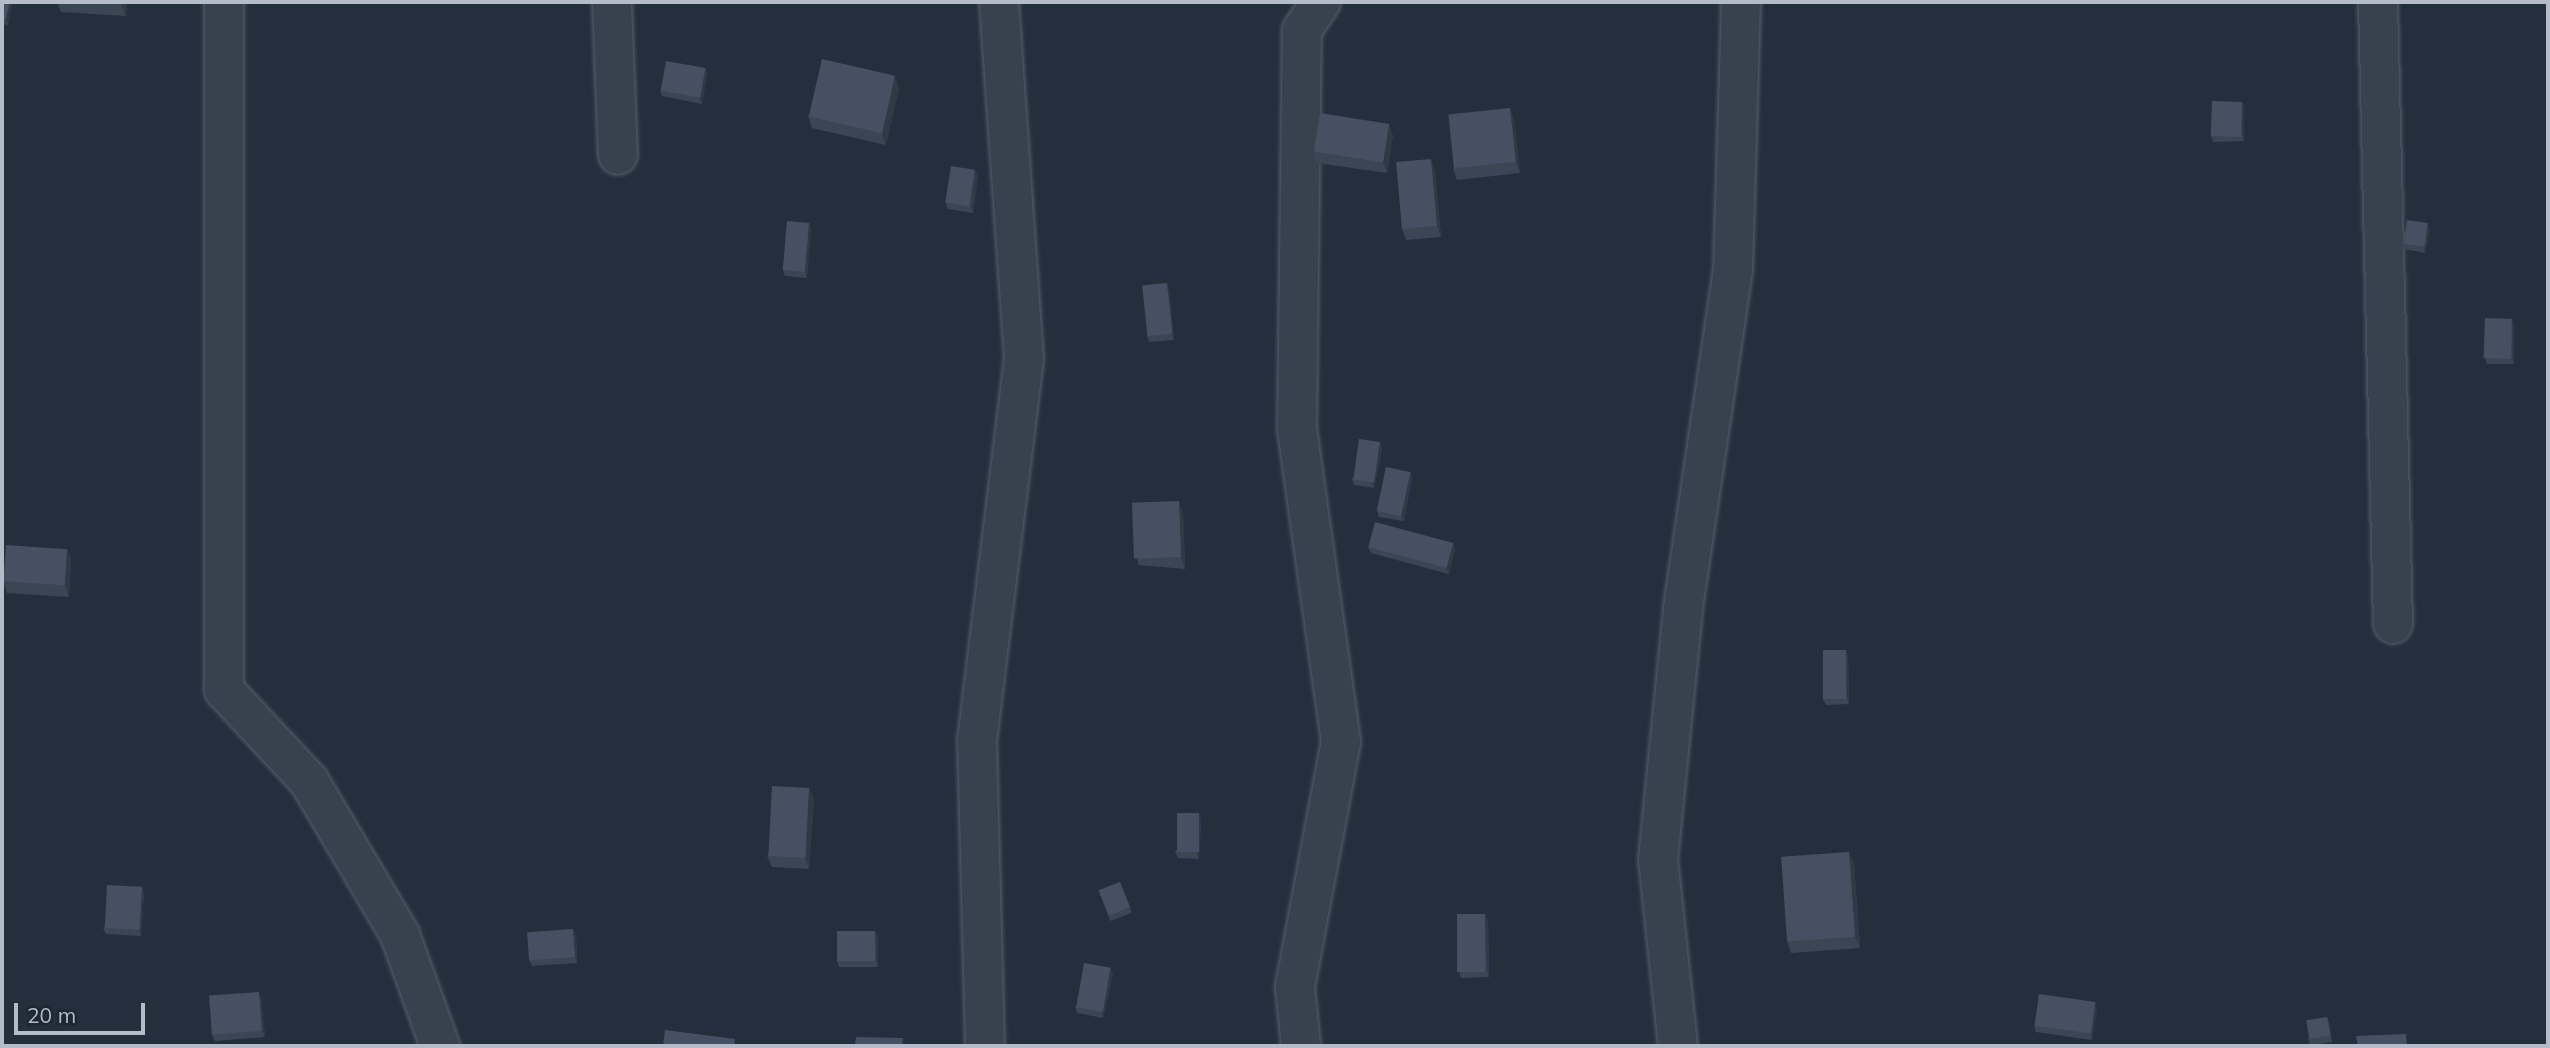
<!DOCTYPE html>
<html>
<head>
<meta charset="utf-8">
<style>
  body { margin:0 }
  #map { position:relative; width:2550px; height:1048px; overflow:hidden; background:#242f3e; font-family:Mulish,sans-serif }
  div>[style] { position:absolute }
  .roads { filter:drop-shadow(0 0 2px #565f6c) drop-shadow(0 0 2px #565f6c) }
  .minor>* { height:38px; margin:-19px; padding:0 19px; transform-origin:19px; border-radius:19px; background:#38414e }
  .wall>* { inset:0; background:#3b4654; transform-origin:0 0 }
  .shaded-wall>* { inset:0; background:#303945 }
  .building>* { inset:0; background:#455162; transform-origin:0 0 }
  span { translate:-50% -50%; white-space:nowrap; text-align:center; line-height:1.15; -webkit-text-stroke:5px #1d2633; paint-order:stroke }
  .frame { position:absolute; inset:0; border:4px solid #b4bcc9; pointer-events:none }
  .scale { position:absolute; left:14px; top:1003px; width:131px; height:32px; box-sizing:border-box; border:4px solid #b4bcc9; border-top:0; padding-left:9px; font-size:21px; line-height:24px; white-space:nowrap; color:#b4bcc9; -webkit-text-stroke:5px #1d2633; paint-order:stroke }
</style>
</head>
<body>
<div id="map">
  <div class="roads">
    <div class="minor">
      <i style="left:224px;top:2px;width:688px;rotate:90deg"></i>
      <i style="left:224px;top:690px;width:125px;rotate:47deg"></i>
      <i style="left:309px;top:781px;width:179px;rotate:59.4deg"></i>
      <i style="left:400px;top:935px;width:118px;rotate:70.2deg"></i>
      <i style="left:612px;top:2px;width:153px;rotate:87.8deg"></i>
      <i style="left:2378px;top:2px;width:622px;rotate:88.62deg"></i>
      <i style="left:985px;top:1046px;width:305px;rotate:-91.5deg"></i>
      <i style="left:977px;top:741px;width:385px;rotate:-83deg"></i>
      <i style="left:1024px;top:359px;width:358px;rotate:-94deg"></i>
      <i style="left:1301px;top:1046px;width:59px;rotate:-95.8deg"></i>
      <i style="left:1295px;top:987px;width:249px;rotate:-79.4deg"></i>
      <i style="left:1341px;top:742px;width:317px;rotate:-98deg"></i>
      <i style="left:1297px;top:428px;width:398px;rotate:-89.3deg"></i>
      <i style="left:1302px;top:30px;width:34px;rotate:-56deg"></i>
      <i style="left:1678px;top:1046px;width:187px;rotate:-96.1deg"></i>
      <i style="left:1658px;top:860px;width:253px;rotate:-84.3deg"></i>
      <i style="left:1683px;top:608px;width:341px;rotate:-81.6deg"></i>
      <i style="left:1733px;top:271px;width:269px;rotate:-88.3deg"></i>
    </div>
  </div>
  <div class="wall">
    <i style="clip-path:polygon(2px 2px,8px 25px,2px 24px)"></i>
    <i style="clip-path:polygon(57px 2px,127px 2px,126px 16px,61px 12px)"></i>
    <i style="clip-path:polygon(705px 68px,707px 74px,702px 104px,662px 96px,660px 90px)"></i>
    <i style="clip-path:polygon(899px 88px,886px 145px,812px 128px,808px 116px)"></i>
    <i style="clip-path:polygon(2242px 102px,2244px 108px,2244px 141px,2213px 142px,2211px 136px)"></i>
    <i style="clip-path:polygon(1514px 120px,1520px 173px,1457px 180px,1453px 168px)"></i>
    <i style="clip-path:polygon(1393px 135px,1387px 173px,1317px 163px,1313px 151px)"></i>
    <i style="clip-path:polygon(975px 170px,978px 176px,973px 213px,948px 209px,946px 203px)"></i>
    <i style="clip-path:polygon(1435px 170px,1441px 237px,1406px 240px,1402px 229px)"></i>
    <i style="clip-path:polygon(809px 223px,811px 229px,807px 278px,785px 276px,783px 270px)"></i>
    <i style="clip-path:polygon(2430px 229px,2425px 253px,2404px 249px,2402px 243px)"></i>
    <i style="clip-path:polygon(1169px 289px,1174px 340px,1149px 342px,1147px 336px)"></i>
    <i style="clip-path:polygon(2514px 325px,2514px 364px,2487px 364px,2485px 358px)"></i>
    <i style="clip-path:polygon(1380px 442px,1382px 448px,1374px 488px,1354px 485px,1352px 479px)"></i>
    <i style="clip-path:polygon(1410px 472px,1412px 478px,1404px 521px,1379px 517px,1377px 511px)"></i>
    <i style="clip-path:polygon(1183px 513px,1185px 569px,1139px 565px,1135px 553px)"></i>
    <i style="clip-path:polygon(1453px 543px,1455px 549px,1449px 574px,1371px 553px,1368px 547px)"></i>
    <i style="clip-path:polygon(67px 549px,71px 561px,69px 597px,7px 593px,3px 581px)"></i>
    <i style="clip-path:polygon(1846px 650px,1848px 656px,1849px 704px,1826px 705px,1823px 699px)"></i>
    <i style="clip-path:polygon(809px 788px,814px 799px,809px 869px,772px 867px,767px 856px)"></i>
    <i style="clip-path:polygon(1201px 819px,1199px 859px,1178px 858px,1175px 852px)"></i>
    <i style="clip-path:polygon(1854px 863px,1860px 948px,1791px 953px,1787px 941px)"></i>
    <i style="left:1120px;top:882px;width:33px;height:23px;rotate:69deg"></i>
    <i style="clip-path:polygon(142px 887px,144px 893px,141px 936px,106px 934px,103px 928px)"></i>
    <i style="clip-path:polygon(1488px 920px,1489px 977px,1461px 978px,1459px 972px)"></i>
    <i style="clip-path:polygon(875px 931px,878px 937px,878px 967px,839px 967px,837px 961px)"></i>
    <i style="clip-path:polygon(576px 935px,577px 963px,532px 966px,529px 960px)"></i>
    <i style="clip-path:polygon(1113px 974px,1103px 1018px,1077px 1013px,1075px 1007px)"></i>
    <i style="clip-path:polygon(261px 998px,265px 1037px,215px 1041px,212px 1035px)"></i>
    <i style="clip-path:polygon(2097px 1009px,2092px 1040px,2036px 1032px,2034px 1026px)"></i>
    <i style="clip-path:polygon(2327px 1017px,2329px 1023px,2332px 1042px,2310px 1045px,2308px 1039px)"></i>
  </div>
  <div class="shaded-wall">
    <i style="clip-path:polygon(10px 2px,13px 2px,8px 25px,6px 19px)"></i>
    <i style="clip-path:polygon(122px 2px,127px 2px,126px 16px,121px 4px)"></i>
    <i style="clip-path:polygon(705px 68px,707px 74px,702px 104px,699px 98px)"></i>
    <i style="clip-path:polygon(895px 76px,899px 88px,886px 145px,882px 134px)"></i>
    <i style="clip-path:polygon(2242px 102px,2244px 108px,2244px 141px,2242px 135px)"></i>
    <i style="clip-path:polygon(1510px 108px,1514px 120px,1520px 173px,1516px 162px)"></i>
    <i style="clip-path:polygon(1389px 124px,1393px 135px,1387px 173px,1383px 162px)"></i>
    <i style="clip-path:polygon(1431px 159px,1435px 170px,1441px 237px,1437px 226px)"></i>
    <i style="clip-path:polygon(975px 170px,978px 176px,973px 213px,971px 207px)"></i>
    <i style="clip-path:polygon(809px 223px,811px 229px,807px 278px,805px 272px)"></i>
    <i style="clip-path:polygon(2428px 223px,2430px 229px,2425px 253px,2423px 247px)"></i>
    <i style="clip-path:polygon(1167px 283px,1169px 289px,1174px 340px,1172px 334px)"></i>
    <i style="clip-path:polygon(2512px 319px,2514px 325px,2514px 364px,2512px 358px)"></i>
    <i style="clip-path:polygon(1380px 442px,1382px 448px,1374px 488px,1371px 482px)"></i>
    <i style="clip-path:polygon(1410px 472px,1412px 478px,1404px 521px,1401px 515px)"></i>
    <i style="clip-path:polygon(1179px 501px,1183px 513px,1185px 569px,1181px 557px)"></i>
    <i style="clip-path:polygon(1453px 543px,1455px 549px,1449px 574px,1446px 568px)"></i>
    <i style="clip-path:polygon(67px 549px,71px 561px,69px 597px,65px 585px)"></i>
    <i style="clip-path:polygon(1846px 650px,1848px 656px,1849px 704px,1847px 698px)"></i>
    <i style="clip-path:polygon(809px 788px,814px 799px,809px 869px,805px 858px)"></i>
    <i style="clip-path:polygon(1199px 813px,1201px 819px,1199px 859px,1197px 853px)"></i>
    <i style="clip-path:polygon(1849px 852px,1854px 863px,1860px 948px,1855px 937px)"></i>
    <i style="clip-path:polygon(142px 887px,144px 893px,141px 936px,139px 930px)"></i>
    <i style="clip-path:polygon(1485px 914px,1488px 920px,1489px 977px,1487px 971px)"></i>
    <i style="clip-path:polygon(573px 929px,576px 935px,577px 963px,575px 957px)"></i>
    <i style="clip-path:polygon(875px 931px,878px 937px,878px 967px,876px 960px)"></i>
    <i style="clip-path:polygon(1111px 968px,1113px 974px,1103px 1018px,1101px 1012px)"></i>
    <i style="clip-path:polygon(259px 992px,261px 998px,265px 1037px,262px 1031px)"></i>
    <i style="clip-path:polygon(2095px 1002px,2097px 1009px,2092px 1040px,2090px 1034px)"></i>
  </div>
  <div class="building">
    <i style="clip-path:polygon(2px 2px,10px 2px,6px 19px,2px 18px)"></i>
    <i style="clip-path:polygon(75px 2px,122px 2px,121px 4px)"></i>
    <i style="left:822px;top:59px;width:75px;height:59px;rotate:13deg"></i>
    <i style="left:666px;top:61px;width:40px;height:30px;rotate:10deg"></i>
    <i style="left:2212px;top:101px;width:30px;height:35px;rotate:2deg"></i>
    <i style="left:1510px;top:108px;width:54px;height:62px;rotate:84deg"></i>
    <i style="left:1320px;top:113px;width:70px;height:39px;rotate:9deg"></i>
    <i style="left:1431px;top:159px;width:67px;height:35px;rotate:85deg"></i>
    <i style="left:951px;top:166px;width:24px;height:37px;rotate:9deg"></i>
    <i style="left:2407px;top:220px;width:21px;height:24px;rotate:8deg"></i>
    <i style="left:787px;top:221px;width:22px;height:49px;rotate:5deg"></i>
    <i style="left:1167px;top:283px;width:51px;height:25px;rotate:84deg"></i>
    <i style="left:2485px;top:318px;width:27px;height:40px;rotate:2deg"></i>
    <i style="left:1359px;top:439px;width:21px;height:41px;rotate:8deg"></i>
    <i style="left:1386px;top:467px;width:25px;height:45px;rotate:12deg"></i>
    <i style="left:1179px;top:501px;width:56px;height:47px;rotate:88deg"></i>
    <i style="left:1375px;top:522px;width:81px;height:26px;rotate:15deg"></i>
    <i style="left:6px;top:545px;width:61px;height:36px;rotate:4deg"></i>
    <i style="left:1823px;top:650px;width:23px;height:49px"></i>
    <i style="left:772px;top:786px;width:37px;height:70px;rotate:3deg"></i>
    <i style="left:1177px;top:813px;width:22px;height:39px"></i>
    <i style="left:1849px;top:852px;width:85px;height:68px;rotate:86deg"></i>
    <i style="left:1120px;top:882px;width:27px;height:23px;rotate:68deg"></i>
    <i style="left:107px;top:885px;width:35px;height:43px;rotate:3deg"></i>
    <i style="left:1457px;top:914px;width:28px;height:58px"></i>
    <i style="left:573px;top:929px;width:28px;height:46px;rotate:86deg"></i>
    <i style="left:837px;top:931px;width:38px;height:30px"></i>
    <i style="left:1084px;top:963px;width:27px;height:45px;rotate:10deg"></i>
    <i style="left:259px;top:992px;width:39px;height:50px;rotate:86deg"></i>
    <i style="left:2039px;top:994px;width:57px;height:32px;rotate:8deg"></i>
    <i style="left:2327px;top:1017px;width:19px;height:21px;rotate:81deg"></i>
    <i style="clip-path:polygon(665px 1030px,735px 1039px,734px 1046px,663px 1046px)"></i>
    <i style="clip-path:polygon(2406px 1034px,2407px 1046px,2358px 1046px,2356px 1036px)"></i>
    <i style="clip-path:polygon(856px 1037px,903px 1038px,902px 1046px,855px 1046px)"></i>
  </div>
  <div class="frame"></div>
  <div class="scale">20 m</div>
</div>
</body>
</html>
